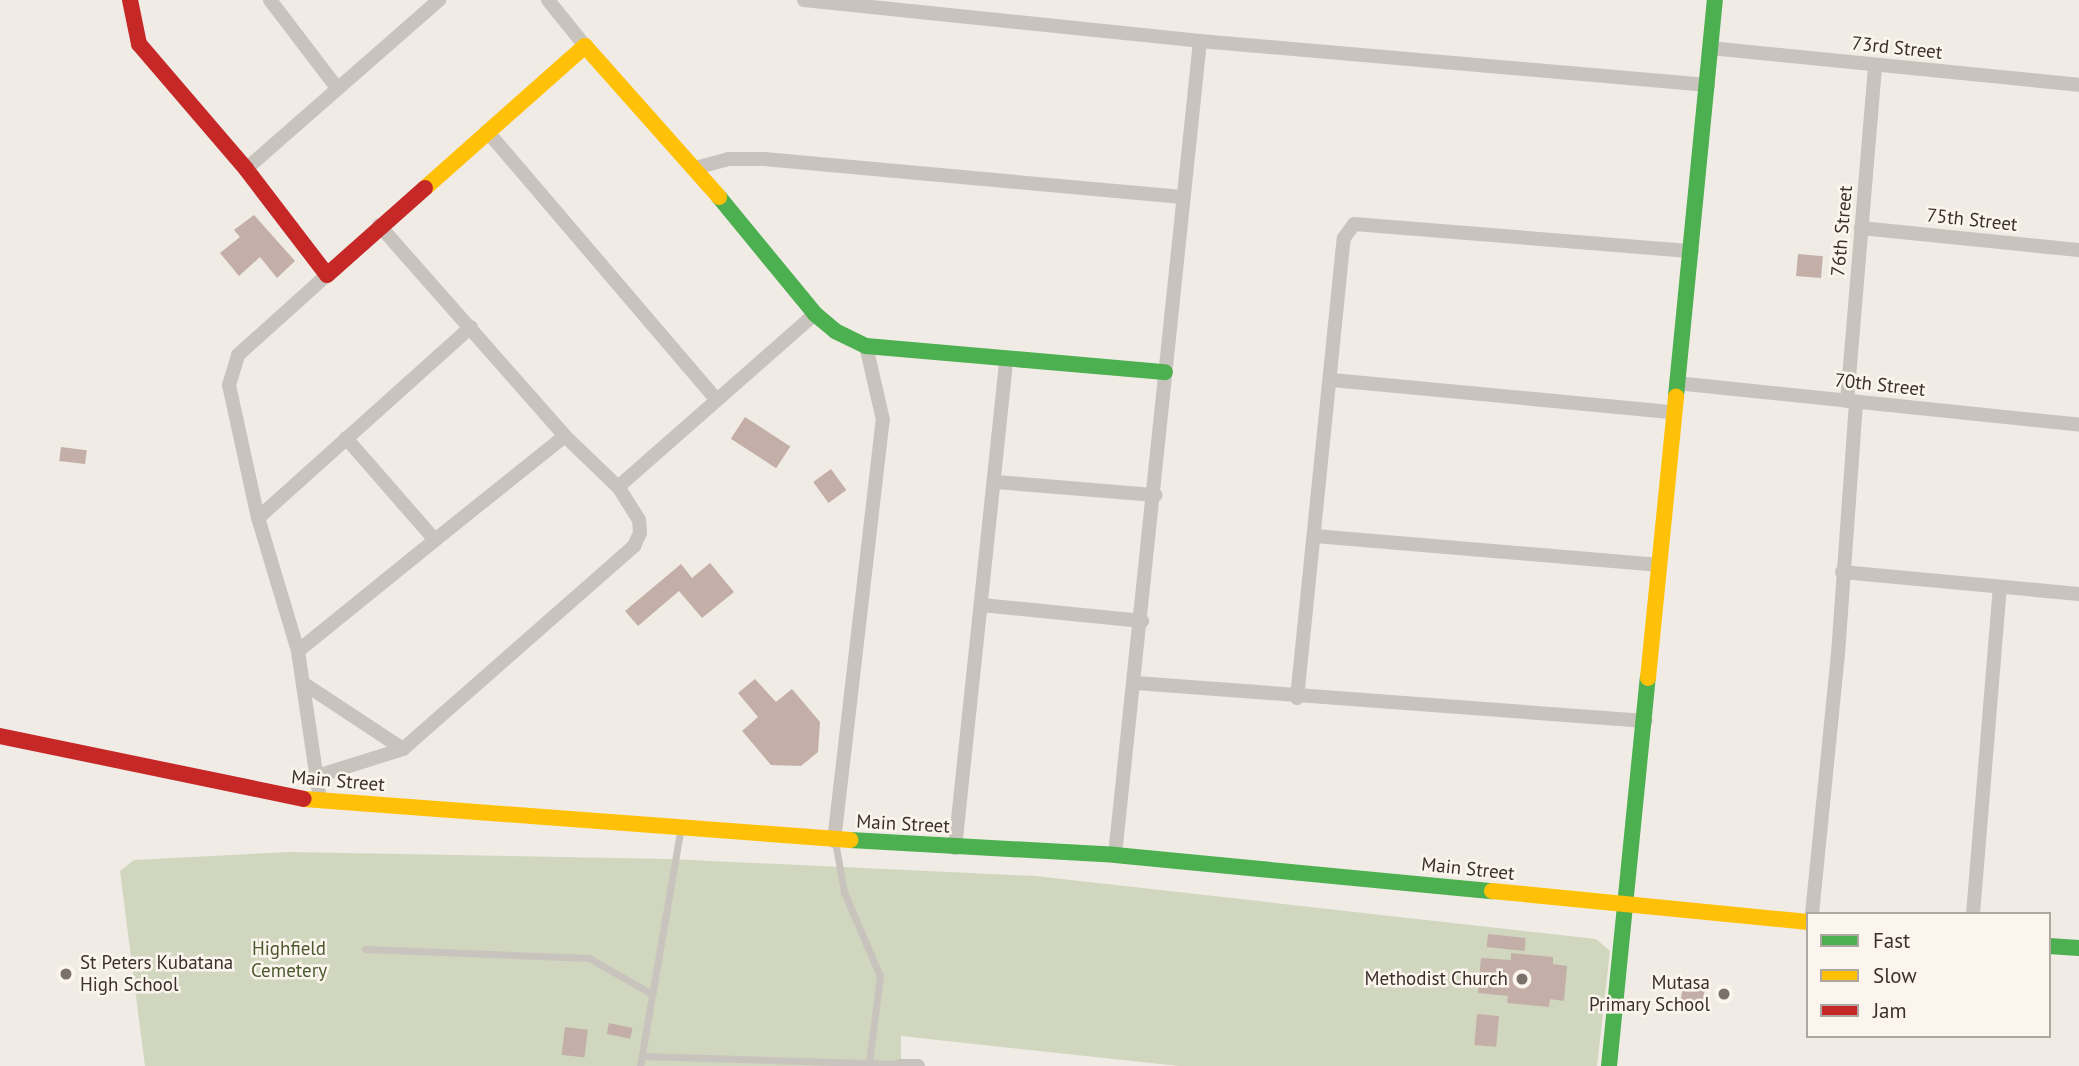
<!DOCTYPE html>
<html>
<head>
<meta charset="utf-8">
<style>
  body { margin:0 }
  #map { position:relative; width:2079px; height:1066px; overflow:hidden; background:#f0ebe5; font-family:"PT Sans",sans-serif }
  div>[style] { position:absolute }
  .green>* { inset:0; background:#d1d6bf }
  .building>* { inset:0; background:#c3afa7; transform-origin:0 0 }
  .lane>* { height:7px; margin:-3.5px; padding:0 3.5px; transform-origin:3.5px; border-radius:3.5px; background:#c9c3be }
  .street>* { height:14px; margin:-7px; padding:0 7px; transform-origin:7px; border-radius:7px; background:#c9c3be }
  .fast>* { height:16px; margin:-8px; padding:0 8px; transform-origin:8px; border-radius:8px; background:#4caf50 }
  .slow>* { height:16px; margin:-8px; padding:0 8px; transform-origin:8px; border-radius:8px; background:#ffc107 }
  .jam>* { height:16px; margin:-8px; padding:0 8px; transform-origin:8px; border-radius:8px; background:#c62828 }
  .dots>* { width:19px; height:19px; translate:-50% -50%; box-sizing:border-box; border:4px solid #fbf5ee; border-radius:50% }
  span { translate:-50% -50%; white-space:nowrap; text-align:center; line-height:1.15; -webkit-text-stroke:5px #fbf5ee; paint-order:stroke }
  .street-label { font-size:19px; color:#3b302b }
  .park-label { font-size:19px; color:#4a5a2e }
  .poi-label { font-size:19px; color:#3b302b }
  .left { translate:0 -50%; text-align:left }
  .right { translate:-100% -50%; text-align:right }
  .legend { position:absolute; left:1806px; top:912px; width:245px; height:126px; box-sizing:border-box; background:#fbf5ee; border:2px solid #aea6a0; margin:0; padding:9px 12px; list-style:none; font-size:21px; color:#3b302b }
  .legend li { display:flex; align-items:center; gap:14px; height:35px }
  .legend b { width:35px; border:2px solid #aea6a0 }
</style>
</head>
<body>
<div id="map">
  <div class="green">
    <i style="clip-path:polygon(289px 852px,669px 859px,1035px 876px,1596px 939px,1610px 951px,1597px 1066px,1179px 1066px,901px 1036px,901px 1066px,145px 1066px,120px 871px,134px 860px)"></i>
  </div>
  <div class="building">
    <i style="clip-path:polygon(254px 215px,295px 261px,277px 278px,260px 257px,239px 276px,220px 253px,240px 237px,234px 230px)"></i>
    <i style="left:1798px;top:254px;width:25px;height:22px;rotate:5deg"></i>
    <i style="left:745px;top:417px;width:54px;height:26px;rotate:33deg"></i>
    <i style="left:61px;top:447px;width:26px;height:14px;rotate:7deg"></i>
    <i style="left:831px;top:469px;width:26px;height:22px;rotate:54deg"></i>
    <i style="clip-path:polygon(710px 563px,734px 592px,702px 618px,679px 591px,638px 626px,625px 611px,681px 564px,692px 578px)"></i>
    <i style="clip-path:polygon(755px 679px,776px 702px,792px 689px,820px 722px,818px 752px,801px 766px,771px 765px,742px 731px,758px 717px,738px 693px)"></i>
    <i style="left:1488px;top:934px;width:38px;height:13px;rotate:6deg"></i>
    <i style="clip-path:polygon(1511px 953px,1553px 957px,1553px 964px,1567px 966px,1564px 1001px,1550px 999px,1549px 1007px,1507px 1003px,1508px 996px,1478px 993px,1481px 958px,1511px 960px)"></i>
    <i style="left:1684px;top:981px;width:22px;height:23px;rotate:10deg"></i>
    <i style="left:1477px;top:1014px;width:22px;height:31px;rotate:5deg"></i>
    <i style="left:609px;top:1023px;width:24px;height:11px;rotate:12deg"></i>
    <i style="left:565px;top:1027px;width:23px;height:28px;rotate:7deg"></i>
  </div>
  <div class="lane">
    <i style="left:835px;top:841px;width:52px;rotate:80deg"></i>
    <i style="left:844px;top:892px;width:91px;rotate:66.8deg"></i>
    <i style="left:880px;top:976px;width:87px;rotate:97.3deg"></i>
    <i style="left:365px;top:949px;width:224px;rotate:2.3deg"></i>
    <i style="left:589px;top:958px;width:73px;rotate:29.7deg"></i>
    <i style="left:642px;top:1056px;width:257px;rotate:1.8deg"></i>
    <i style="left:640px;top:1066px;width:237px;rotate:-80.3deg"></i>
  </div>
  <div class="street">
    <i style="left:270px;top:0;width:111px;rotate:52.7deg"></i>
    <i style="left:548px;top:0;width:59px;rotate:51.2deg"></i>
    <i style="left:804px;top:0;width:398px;rotate:5.9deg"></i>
    <i style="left:1200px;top:41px;width:510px;rotate:4.95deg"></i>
    <i style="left:1710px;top:48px;width:371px;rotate:5.7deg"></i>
    <i style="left:487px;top:131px;width:351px;rotate:49.5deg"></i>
    <i style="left:695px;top:168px;width:34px;rotate:-15deg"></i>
    <i style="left:728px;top:159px;width:36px"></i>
    <i style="left:764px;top:159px;width:420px;rotate:5.2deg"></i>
    <i style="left:246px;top:169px;width:257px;rotate:-41.2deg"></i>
    <i style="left:1861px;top:228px;width:219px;rotate:5.8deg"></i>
    <i style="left:1332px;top:380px;width:342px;rotate:5.4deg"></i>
    <i style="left:1676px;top:383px;width:405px;rotate:5.9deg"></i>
    <i style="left:1847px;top:401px;width:337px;rotate:-85.2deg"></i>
    <i style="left:346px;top:438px;width:135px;rotate:48.9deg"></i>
    <i style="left:435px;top:540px;width:166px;rotate:-38.7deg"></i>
    <i style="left:996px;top:482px;width:160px;rotate:4.7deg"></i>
    <i style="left:618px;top:487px;width:262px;rotate:-41.3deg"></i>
    <i style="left:258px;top:518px;width:286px;rotate:-41.9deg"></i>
    <i style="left:1315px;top:536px;width:346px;rotate:4.8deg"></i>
    <i style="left:1842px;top:572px;width:238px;rotate:5.3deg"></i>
    <i style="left:982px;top:605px;width:161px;rotate:5.7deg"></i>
    <i style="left:298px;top:651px;width:176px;rotate:-39deg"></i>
    <i style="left:303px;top:683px;width:120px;rotate:33.4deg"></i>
    <i style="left:1136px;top:683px;width:511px;rotate:4.26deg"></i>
    <i style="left:1297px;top:698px;width:462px;rotate:-84.2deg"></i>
    <i style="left:1344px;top:238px;width:17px;rotate:-54deg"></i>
    <i style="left:1354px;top:224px;width:339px;rotate:4.6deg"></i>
    <i style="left:317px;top:776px;width:90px;rotate:-17.4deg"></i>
    <i style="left:403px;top:749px;width:308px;rotate:-41.3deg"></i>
    <i style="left:634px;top:546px;width:14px;rotate:-65deg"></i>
    <i style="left:640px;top:533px;width:13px;rotate:-94deg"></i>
    <i style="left:639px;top:520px;width:39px;rotate:-122deg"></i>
    <i style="left:618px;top:487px;width:74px;rotate:-136.1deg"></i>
    <i style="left:565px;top:436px;width:281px;rotate:-131.4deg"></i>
    <i style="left:320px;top:800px;width:151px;rotate:-98.4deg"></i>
    <i style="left:298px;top:651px;width:139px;rotate:-106.7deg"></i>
    <i style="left:258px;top:518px;width:136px;rotate:-102.3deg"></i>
    <i style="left:229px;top:385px;width:31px;rotate:-73deg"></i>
    <i style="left:238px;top:355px;width:120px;rotate:-42deg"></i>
    <i style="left:834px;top:841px;width:424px;rotate:-83.4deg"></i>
    <i style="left:883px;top:420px;width:76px;rotate:-102.9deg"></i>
    <i style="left:955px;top:848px;width:492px;rotate:-84deg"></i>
    <i style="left:1115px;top:855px;width:818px;rotate:-84.04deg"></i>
    <i style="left:1812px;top:914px;width:261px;rotate:-84.3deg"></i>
    <i style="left:1838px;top:654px;width:253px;rotate:-85.9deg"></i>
    <i style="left:1973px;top:914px;width:328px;rotate:-85.3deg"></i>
    <i style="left:899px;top:1066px;width:19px"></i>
  </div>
  <div class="fast">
    <i style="left:719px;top:197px;width:151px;rotate:50.6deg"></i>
    <i style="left:815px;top:314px;width:26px;rotate:40deg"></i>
    <i style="left:835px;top:331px;width:34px;rotate:26deg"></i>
    <i style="left:866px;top:346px;width:300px;rotate:5deg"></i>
    <i style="left:1676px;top:396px;width:398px;rotate:-84.4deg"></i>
    <i style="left:850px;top:840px;width:265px;rotate:3.2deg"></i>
    <i style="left:1115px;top:855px;width:379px;rotate:5.5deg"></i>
    <i style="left:2049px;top:946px;width:30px;rotate:4deg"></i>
    <i style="left:1609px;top:1066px;width:390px;rotate:-84.3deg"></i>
  </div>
  <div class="slow">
    <i style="left:425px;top:188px;width:214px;rotate:-41.6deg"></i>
    <i style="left:585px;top:46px;width:202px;rotate:48.4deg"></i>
    <i style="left:1648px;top:678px;width:283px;rotate:-84.3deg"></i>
    <i style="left:304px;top:799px;width:548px;rotate:4.29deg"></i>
    <i style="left:1492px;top:891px;width:318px;rotate:5.6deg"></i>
  </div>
  <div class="jam">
    <i style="left:130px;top:0;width:45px;rotate:78.4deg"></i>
    <i style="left:139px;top:44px;width:165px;rotate:49.4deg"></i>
    <i style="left:246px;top:169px;width:133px;rotate:52.6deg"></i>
    <i style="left:327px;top:275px;width:131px;rotate:-41.6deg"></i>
    <i style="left:0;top:736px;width:310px;rotate:11.7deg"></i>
  </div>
  <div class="dots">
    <i style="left:66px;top:974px;background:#7a716c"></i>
    <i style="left:1522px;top:979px;background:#7a716c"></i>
    <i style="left:1724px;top:994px;background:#7a716c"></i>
  </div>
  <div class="street-label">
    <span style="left:1897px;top:48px;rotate:6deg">73rd Street</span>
    <span style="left:1972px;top:220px;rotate:6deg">75th Street</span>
    <span style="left:1842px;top:231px;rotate:-85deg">76th Street</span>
    <span style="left:1880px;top:385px;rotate:6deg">70th Street</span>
    <span style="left:338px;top:781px;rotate:5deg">Main Street</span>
    <span style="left:903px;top:824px;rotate:3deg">Main Street</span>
    <span style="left:1468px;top:869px;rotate:6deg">Main Street</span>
  </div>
  <div class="park-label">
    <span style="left:289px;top:960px">Highfield<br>Cemetery</span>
  </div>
  <div class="poi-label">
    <span class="left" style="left:80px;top:974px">St Peters Kubatana<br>High School</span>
    <span class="right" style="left:1508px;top:979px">Methodist Church</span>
    <span class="right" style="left:1710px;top:994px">Mutasa<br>Primary School</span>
  </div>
  <ul class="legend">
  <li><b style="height:9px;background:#4caf50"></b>Fast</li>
  <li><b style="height:9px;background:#ffc107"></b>Slow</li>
  <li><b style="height:9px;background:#c62828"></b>Jam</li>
  </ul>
</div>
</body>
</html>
